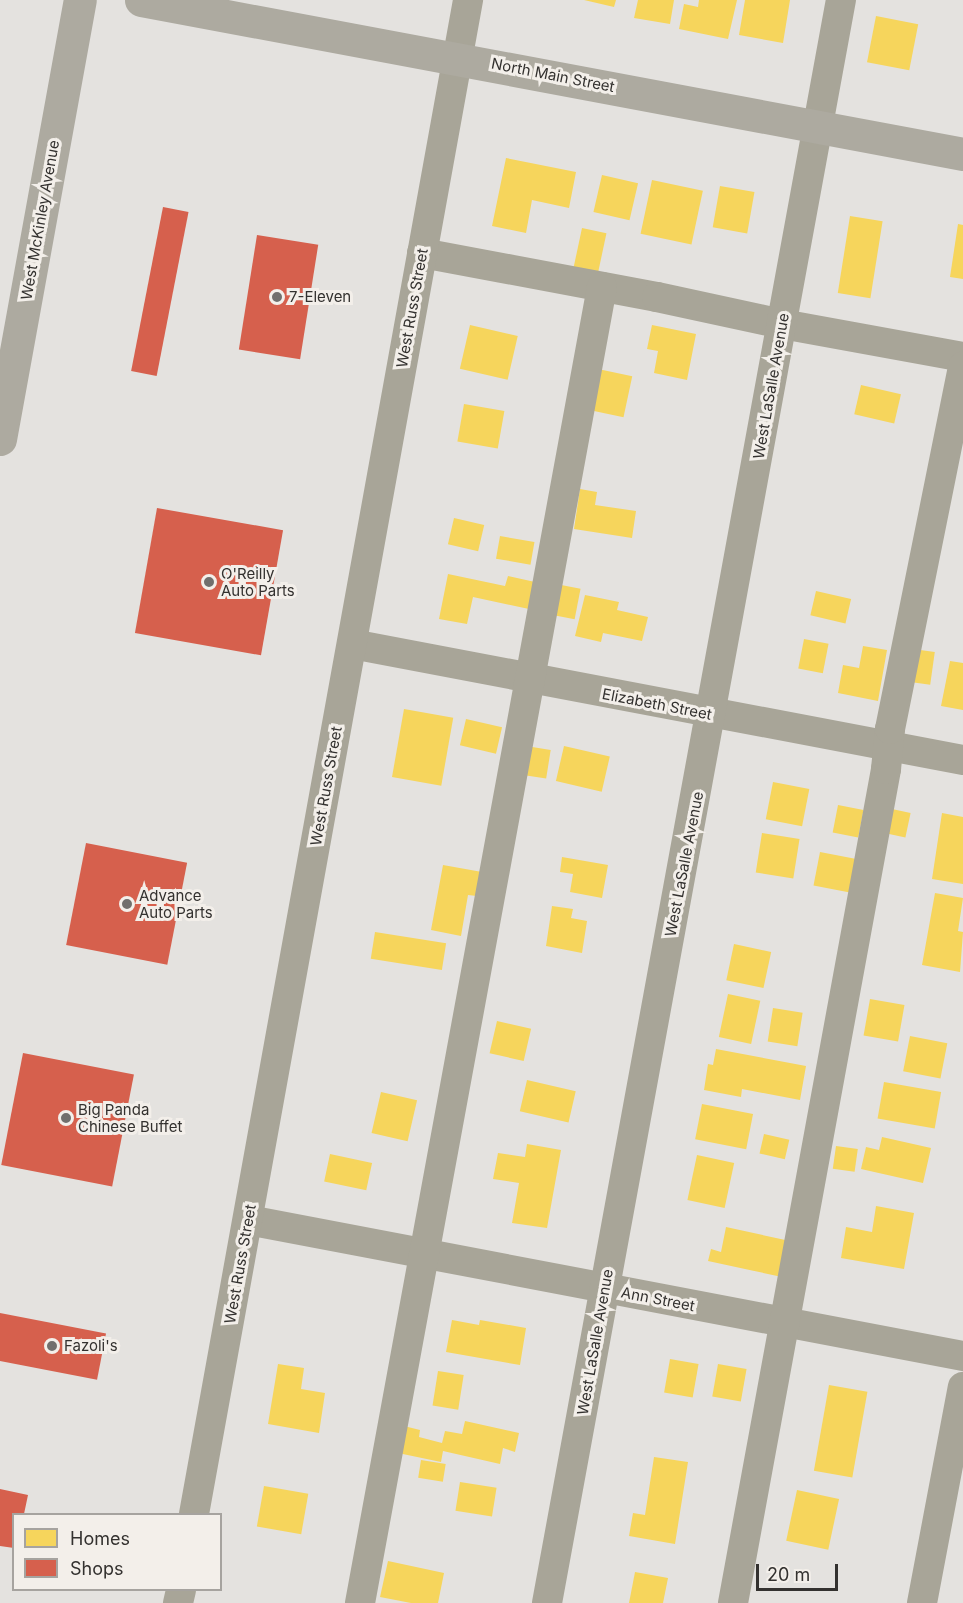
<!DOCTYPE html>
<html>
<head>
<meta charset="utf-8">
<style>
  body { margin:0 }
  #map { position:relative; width:963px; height:1603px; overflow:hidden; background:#e4e2df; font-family:Inter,sans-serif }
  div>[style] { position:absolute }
  .homes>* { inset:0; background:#f6d55c; transform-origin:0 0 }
  .shops>* { inset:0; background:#d6604d; transform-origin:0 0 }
  .minor>* { height:30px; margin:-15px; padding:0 15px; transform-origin:15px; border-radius:15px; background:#a8a598 }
  .major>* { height:33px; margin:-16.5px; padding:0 16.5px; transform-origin:16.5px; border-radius:16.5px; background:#adaaa0 }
  .dots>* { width:16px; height:16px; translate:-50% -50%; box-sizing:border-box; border:3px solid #f3efea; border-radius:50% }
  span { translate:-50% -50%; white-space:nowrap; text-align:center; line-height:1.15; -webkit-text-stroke:6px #f3efea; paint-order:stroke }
  .street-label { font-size:15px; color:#33312f }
  .poi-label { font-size:15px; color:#33312f }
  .left { translate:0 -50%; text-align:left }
  .legend { position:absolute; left:12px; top:1513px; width:210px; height:78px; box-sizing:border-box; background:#f3efea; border:2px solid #a6a39f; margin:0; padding:8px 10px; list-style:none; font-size:18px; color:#33312f }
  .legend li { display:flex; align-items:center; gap:12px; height:30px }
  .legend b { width:30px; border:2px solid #a6a39f }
  .scale { position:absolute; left:756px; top:1564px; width:82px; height:27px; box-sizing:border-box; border:3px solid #33312f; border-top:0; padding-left:8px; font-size:18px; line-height:21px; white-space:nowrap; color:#33312f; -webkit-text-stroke:4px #f3efea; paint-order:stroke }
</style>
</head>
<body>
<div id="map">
  <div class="homes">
    <i style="clip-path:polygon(584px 0,616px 0,614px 7px)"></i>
    <i style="clip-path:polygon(638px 0,674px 0,670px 24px,634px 18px)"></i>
    <i style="clip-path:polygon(699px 0,737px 0,728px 39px,679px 29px,684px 4px,698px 7px)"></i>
    <i style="clip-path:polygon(745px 0,790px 0,783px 43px,739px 35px)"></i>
    <i style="left:876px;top:16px;width:43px;height:47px;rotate:11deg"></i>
    <i style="clip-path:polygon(506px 158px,576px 172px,569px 208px,532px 200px,526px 233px,492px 226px)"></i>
    <i style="left:602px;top:175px;width:37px;height:38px;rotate:13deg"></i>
    <i style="left:652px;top:180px;width:52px;height:55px;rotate:12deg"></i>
    <i style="left:720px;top:186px;width:35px;height:42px;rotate:10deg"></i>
    <i style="left:850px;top:216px;width:33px;height:78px;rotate:9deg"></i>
    <i style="clip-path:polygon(958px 224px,963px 225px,963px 279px,950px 277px)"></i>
    <i style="left:582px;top:228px;width:25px;height:42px;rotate:12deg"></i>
    <i style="left:470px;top:325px;width:49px;height:45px;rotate:13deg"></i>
    <i style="clip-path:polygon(652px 325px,696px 334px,687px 380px,654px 373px,658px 351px,647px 349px)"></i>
    <i style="left:598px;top:369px;width:35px;height:42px;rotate:12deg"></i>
    <i style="left:861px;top:385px;width:41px;height:30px;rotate:13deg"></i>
    <i style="left:464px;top:404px;width:41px;height:38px;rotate:10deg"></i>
    <i style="clip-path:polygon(580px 489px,597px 492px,595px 505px,636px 511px,632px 538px,574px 529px)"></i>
    <i style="left:454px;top:518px;width:31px;height:27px;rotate:13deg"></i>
    <i style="left:500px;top:536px;width:35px;height:23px;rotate:10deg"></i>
    <i style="clip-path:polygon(448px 574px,505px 586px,508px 576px,535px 582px,529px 609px,473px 597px,467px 624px,439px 619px)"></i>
    <i style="left:556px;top:584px;width:25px;height:31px;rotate:11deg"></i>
    <i style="left:816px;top:591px;width:36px;height:25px;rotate:13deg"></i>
    <i style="clip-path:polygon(585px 595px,619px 602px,617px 610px,648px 617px,642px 641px,603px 633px,601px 642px,575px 636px)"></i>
    <i style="left:804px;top:639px;width:25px;height:30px;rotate:11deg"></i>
    <i style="clip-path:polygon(863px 646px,887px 650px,878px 701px,838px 693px,843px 665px,859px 668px)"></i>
    <i style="left:913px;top:649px;width:22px;height:33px;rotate:8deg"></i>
    <i style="clip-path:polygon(950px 661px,963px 663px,963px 710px,941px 706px)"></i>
    <i style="left:404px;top:709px;width:50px;height:69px;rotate:10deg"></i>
    <i style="left:466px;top:719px;width:37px;height:27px;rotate:13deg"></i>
    <i style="left:526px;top:746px;width:25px;height:29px;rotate:9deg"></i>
    <i style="left:564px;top:746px;width:47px;height:36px;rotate:13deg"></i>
    <i style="left:773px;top:782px;width:37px;height:38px;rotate:11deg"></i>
    <i style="left:838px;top:805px;width:26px;height:28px;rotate:11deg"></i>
    <i style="left:892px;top:809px;width:19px;height:25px;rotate:12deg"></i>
    <i style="clip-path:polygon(942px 813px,963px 817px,963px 884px,932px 879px)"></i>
    <i style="left:762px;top:833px;width:38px;height:40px;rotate:9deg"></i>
    <i style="left:820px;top:852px;width:37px;height:34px;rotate:11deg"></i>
    <i style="clip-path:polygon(562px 857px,608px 865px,602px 898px,570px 892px,573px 874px,560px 872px)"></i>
    <i style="clip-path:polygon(443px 865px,482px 872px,477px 896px,468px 895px,461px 936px,431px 930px)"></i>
    <i style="clip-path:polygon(935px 893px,963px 898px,958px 931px,963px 932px,960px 972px,922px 965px)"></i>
    <i style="clip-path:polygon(552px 906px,573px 909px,571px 918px,587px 921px,582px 953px,546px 946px)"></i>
    <i style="left:375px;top:932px;width:72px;height:27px;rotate:9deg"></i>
    <i style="left:734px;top:944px;width:38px;height:37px;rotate:12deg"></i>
    <i style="left:728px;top:994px;width:33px;height:44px;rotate:12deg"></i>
    <i style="left:870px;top:999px;width:35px;height:37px;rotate:10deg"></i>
    <i style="left:773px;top:1008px;width:30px;height:34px;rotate:9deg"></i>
    <i style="left:497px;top:1021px;width:35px;height:33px;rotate:13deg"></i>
    <i style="left:910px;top:1036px;width:38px;height:36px;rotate:11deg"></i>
    <i style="clip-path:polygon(716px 1049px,806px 1066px,800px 1100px,742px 1089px,741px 1097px,704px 1090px,708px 1064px,713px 1065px)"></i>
    <i style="left:527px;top:1080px;width:50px;height:32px;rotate:13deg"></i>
    <i style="left:884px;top:1082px;width:58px;height:37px;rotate:10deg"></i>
    <i style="left:381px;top:1092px;width:37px;height:42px;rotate:13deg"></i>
    <i style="left:702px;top:1104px;width:52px;height:36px;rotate:11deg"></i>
    <i style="left:764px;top:1134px;width:26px;height:20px;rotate:13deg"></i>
    <i style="clip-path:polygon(882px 1137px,931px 1148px,923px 1183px,861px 1169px,866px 1147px,879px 1150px)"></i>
    <i style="clip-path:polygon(527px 1144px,561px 1150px,547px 1228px,512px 1223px,519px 1183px,493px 1179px,498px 1153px,525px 1157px)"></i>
    <i style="left:836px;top:1146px;width:22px;height:23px;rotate:8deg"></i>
    <i style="left:330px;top:1154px;width:43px;height:28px;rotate:12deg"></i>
    <i style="left:697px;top:1155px;width:38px;height:46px;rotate:12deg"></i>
    <i style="clip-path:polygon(876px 1206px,914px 1213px,904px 1269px,841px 1258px,846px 1227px,872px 1232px)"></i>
    <i style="clip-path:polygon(726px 1227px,790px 1241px,782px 1277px,708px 1261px,711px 1249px,721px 1252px)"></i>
    <i style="clip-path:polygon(452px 1320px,479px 1325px,480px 1320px,526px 1328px,520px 1365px,446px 1352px)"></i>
    <i style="left:670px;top:1359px;width:29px;height:34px;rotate:10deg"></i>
    <i style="clip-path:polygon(278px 1364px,304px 1368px,301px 1389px,325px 1393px,319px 1433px,268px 1424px)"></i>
    <i style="left:718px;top:1364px;width:29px;height:33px;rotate:10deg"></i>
    <i style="left:438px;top:1371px;width:26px;height:35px;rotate:9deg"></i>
    <i style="left:829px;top:1385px;width:39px;height:87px;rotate:10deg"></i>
    <i style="clip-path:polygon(465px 1421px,519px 1433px,515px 1452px,503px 1448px,500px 1464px,443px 1451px,441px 1462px,398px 1453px,404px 1426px,420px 1430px,419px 1437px,442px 1443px,445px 1431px,462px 1434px)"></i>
    <i style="clip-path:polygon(654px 1457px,688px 1462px,675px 1544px,629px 1536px,633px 1513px,645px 1515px)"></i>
    <i style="left:421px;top:1460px;width:25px;height:18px;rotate:9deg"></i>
    <i style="left:460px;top:1482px;width:37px;height:29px;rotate:9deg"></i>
    <i style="left:264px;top:1486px;width:45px;height:41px;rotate:10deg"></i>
    <i style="left:797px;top:1490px;width:43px;height:52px;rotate:12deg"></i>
    <i style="clip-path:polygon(388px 1561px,444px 1573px,438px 1603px,411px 1603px,380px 1597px)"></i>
    <i style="clip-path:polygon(635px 1572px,668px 1578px,663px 1603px,629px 1603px)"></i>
  </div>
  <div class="shops">
    <i style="left:163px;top:207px;width:26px;height:167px;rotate:11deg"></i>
    <i style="left:257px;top:235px;width:62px;height:116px;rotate:9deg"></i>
    <i style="left:157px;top:508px;width:128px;height:127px;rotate:10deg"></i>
    <i style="left:86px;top:843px;width:103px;height:104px;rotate:11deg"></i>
    <i style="left:23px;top:1053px;width:113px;height:114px;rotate:11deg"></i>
    <i style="left:0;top:1313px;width:108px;height:47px;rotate:11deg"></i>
    <i style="clip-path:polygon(0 1489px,28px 1495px,24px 1514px,14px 1514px,14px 1548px,0 1546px)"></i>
  </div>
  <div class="minor">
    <i style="left:422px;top:253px;width:239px;rotate:10.6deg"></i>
    <i style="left:657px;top:297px;width:128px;rotate:12.2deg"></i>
    <i style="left:782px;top:324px;width:184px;rotate:10.3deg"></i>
    <i style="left:352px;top:644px;width:622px;rotate:10.75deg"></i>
    <i style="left:248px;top:1220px;width:728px;rotate:10.77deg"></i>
    <i style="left:194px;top:1514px;width:1539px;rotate:-79.74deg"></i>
    <i style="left:178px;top:1603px;width:13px;rotate:-77deg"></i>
    <i style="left:360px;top:1603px;width:1338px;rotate:-79.58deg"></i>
    <i style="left:547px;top:1603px;width:1630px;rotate:-79.61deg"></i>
    <i style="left:733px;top:1603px;width:848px;rotate:-79.6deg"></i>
    <i style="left:886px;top:769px;width:40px;rotate:-84.3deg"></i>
    <i style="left:890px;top:729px;width:370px;rotate:-78.6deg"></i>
    <i style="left:922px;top:1603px;width:220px;rotate:-79.3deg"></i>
  </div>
  <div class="major">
    <i style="left:141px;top:0;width:836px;rotate:10.61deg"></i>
    <i style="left:0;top:439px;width:446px;rotate:-79.7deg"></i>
  </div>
  <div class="dots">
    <i style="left:277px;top:297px;background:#716f6d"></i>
    <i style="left:209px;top:582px;background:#716f6d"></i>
    <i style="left:127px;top:904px;background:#716f6d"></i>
    <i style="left:66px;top:1118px;background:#716f6d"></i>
    <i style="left:52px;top:1346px;background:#716f6d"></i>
  </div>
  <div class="street-label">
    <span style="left:553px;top:75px;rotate:11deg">North Main Street</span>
    <span style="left:40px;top:220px;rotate:-80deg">West McKinley Avenue</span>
    <span style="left:412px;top:308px;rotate:-80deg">West Russ Street</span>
    <span style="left:771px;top:386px;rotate:-80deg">West LaSalle Avenue</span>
    <span style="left:657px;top:704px;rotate:11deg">Elizabeth Street</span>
    <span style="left:326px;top:786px;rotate:-80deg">West Russ Street</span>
    <span style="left:684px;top:864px;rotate:-79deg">West LaSalle Avenue</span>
    <span style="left:240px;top:1264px;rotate:-80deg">West Russ Street</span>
    <span style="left:658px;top:1299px;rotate:11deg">Ann Street</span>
    <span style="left:595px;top:1342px;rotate:-80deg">West LaSalle Avenue</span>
  </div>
  <div class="poi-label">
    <span class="left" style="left:289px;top:297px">7-Eleven</span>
    <span class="left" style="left:221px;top:582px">O'Reilly<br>Auto Parts</span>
    <span class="left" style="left:139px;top:904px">Advance<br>Auto Parts</span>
    <span class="left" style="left:78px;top:1118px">Big Panda<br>Chinese Buffet</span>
    <span class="left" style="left:64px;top:1346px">Fazoli's</span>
  </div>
  <ul class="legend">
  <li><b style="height:16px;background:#f6d55c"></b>Homes</li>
  <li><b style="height:16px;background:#d6604d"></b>Shops</li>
  </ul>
  <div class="scale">20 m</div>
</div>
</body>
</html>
